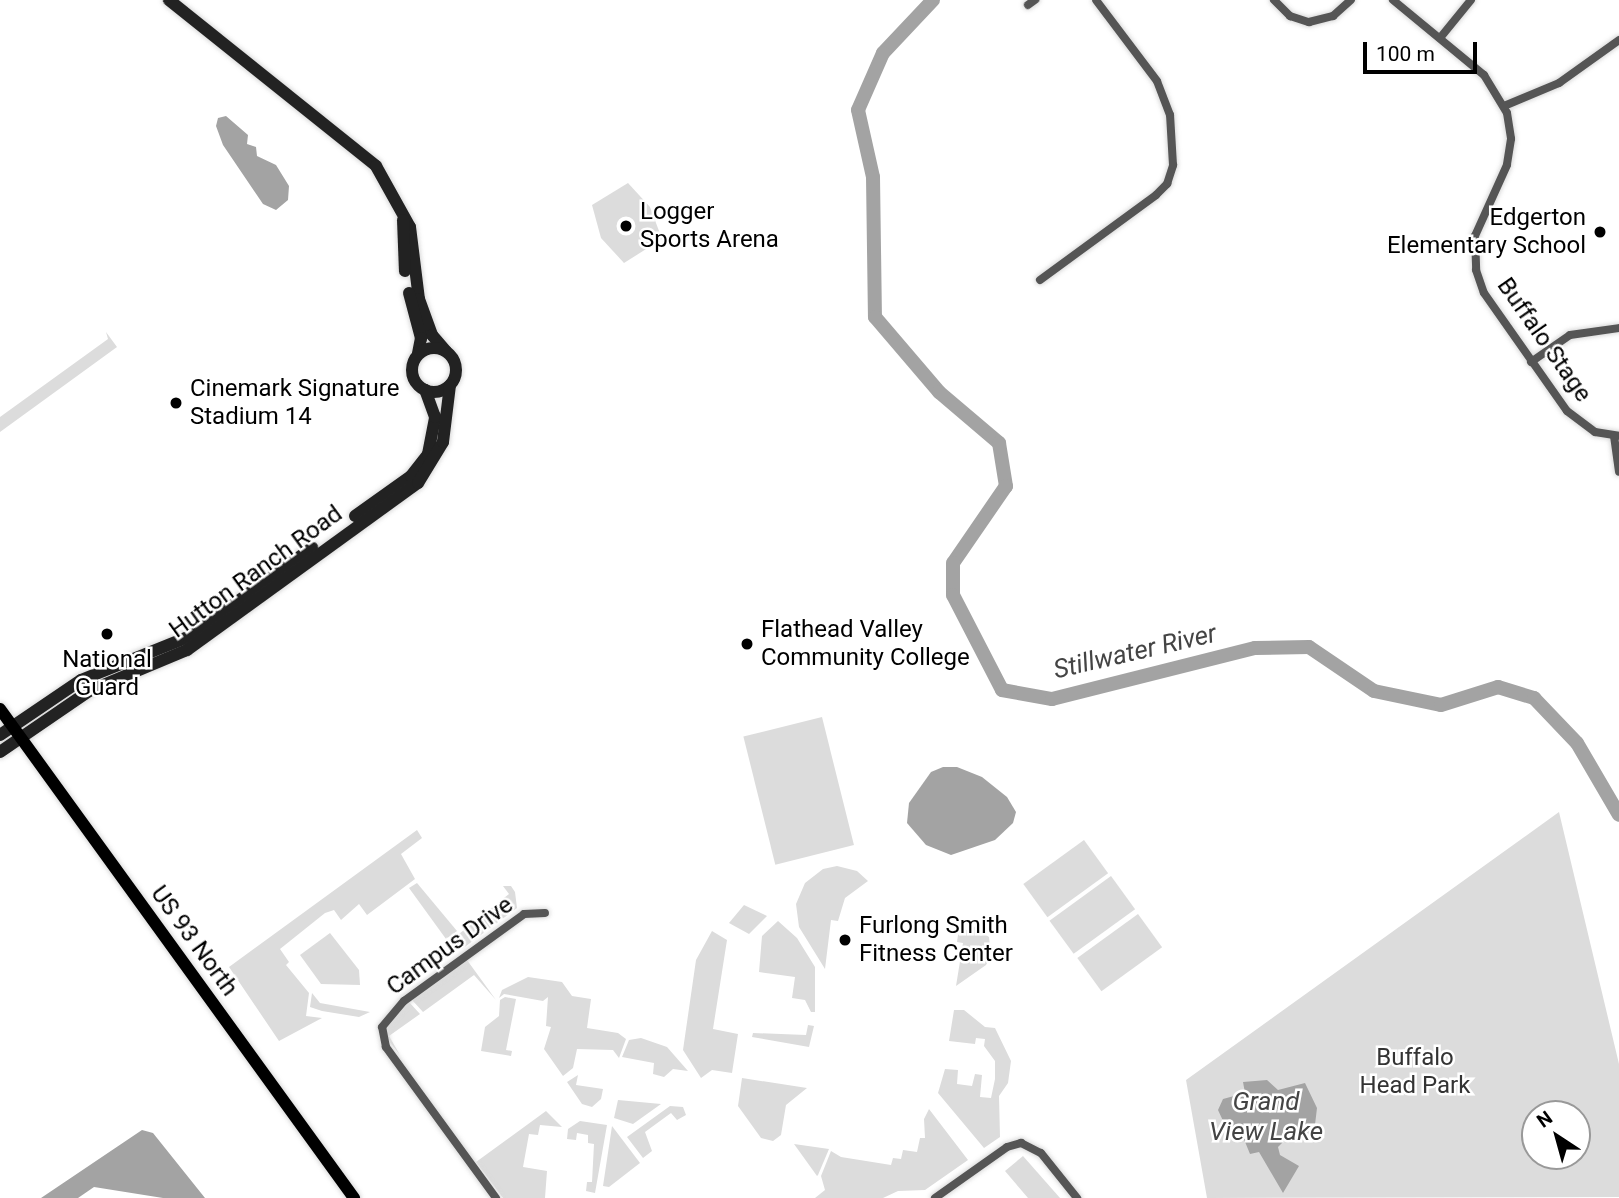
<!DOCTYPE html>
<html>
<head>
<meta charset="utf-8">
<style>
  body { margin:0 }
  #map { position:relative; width:1619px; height:1198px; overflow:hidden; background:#fff; font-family:Roboto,sans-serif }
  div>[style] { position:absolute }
  .green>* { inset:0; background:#dcdcdc; transform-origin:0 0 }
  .water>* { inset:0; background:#a3a3a3 }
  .river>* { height:14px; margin:-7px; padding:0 7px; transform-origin:7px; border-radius:7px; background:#a3a3a3 }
  .roads { filter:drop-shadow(0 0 2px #dbdbdb) drop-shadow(0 0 2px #dbdbdb) }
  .street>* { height:8px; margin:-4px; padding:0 4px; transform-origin:4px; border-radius:4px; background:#555 }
  .secondary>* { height:12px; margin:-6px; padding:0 6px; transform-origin:6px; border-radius:6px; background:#222 }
  .secondary>.ring { margin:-6px; padding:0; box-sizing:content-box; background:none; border:12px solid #222; border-radius:50% }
  .primary>* { height:12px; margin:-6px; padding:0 6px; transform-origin:6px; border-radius:6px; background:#000 }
  .dots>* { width:19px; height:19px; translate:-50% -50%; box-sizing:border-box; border:4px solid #fff; border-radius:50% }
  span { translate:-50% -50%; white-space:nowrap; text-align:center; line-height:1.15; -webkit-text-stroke:5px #fff; paint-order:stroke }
  .poi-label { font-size:24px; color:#000 }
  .left { translate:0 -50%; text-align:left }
  .right { translate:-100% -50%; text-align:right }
  .street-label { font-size:24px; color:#000 }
  .park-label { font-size:24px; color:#333 }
  .water-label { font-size:26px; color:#444; font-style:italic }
  .north { position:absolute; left:1521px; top:1100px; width:70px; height:70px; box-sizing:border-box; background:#fff; border:2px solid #999; border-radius:50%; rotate:324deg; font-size:19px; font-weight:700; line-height:28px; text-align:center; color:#000 }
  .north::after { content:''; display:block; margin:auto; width:24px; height:32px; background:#000; clip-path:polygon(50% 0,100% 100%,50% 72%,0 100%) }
  .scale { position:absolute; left:1363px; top:42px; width:114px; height:32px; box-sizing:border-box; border:4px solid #000; border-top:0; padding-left:9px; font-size:21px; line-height:24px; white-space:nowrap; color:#000; -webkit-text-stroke:5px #fff; paint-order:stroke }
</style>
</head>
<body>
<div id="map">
  <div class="green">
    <i style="clip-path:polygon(628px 183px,650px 207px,662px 239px,624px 263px,601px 238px,592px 205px)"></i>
    <i style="clip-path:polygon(106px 332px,117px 347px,0 432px,0 417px,108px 339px)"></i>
    <i style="left:822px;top:717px;width:132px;height:81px;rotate:76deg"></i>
    <i style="clip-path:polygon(evenodd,1559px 812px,1619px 1064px,1619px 1197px,1207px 1198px,1186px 1080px,1559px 812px,1535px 1114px,1577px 1114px,1577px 1156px,1535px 1156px,1535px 1114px)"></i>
    <i style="clip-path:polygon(417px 830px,422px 838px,401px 854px,415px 879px,367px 915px,359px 904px,341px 920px,334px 910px,325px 913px,280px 949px,289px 962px,286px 965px,309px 993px,306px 1016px,322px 1018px,279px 1041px,229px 967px)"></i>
    <i style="left:1084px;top:840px;width:41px;height:75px;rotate:54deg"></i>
    <i style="clip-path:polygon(837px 866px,857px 871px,868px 881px,845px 898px,838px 921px,831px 920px,825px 969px,799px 927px,796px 904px,805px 883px,823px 869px)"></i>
    <i style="left:1111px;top:876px;width:41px;height:76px;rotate:54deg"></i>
    <i style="clip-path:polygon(417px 883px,457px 931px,446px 939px,409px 888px)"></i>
    <i style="clip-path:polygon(503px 886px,511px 886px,515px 892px,517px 908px,462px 949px,454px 938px,509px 894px)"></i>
    <i style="clip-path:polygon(744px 905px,767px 916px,749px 934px,729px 923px)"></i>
    <i style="left:1138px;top:914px;width:41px;height:75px;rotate:54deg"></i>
    <i style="clip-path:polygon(778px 921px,797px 938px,815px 967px,815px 1012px,811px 1012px,805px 1000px,792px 998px,795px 977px,759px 972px,762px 936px)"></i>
    <i style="clip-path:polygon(973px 926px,989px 937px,991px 956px,986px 965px,956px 986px,963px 943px,957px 942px,958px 935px)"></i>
    <i style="clip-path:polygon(712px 931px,727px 940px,713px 1029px,738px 1034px,732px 1073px,712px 1070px,701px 1078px,683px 1050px,684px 1043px,696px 960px)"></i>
    <i style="clip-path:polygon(330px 933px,359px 970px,360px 985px,321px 984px,300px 955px)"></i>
    <i style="clip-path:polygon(467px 960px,496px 1000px,474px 975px,423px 1012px,412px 1000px)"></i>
    <i style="clip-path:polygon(528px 977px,562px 982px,572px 996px,591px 999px,587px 1028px,618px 1033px,626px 1039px,619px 1058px,613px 1050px,577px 1049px,573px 1068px,563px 1076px,544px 1049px,551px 1027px,546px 1026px,548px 997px,543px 1001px,504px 994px,499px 998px,502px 990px)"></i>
    <i style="clip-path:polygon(312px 993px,320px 1003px,370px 1012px,359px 1017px,322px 1011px,310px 1007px)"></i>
    <i style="clip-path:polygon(505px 997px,516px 999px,506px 1050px,512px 1051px,511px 1056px,481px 1051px,485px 1027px,499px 1016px,500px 1000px)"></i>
    <i style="clip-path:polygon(409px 1002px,420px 1014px,389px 1036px,400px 1055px,388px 1040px,386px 1027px)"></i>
    <i style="clip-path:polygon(954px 1010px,964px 1010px,985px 1027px,995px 1028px,1011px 1061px,1008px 1083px,999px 1096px,1000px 1137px,984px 1148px,938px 1093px,945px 1069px,958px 1070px,957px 1084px,972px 1086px,975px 1074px,982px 1075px,980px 1097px,991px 1098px,995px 1079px,995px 1061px,984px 1046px,985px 1039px,976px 1038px,975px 1044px,949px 1041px)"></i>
    <i style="clip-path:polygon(808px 1025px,814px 1026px,809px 1047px,752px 1037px,753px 1033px,806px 1035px)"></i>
    <i style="clip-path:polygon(641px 1038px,667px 1047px,688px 1071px,673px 1069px,664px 1077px,653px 1074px,654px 1063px,622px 1057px,629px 1040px)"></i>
    <i style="clip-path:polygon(578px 1075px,576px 1085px,603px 1089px,601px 1099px,592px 1107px,582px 1104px,567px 1082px)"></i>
    <i style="clip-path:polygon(742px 1078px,807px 1088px,786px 1105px,781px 1135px,773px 1141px,761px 1138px,738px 1106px)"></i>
    <i style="clip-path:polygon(618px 1100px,661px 1104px,633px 1124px,614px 1118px)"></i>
    <i style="clip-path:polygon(670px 1106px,683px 1107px,686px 1115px,677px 1120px,671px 1113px,645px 1132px,652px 1151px,643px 1158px,627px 1137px)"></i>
    <i style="clip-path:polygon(929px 1109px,968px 1160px,925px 1190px,898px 1191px,883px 1198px,815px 1198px,825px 1190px,821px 1176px,831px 1151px,841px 1157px,891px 1165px,893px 1158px,901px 1159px,903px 1150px,917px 1152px,920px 1138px,925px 1138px,924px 1119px)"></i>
    <i style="clip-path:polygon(546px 1111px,562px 1127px,540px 1125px,538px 1135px,529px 1134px,523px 1167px,547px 1171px,545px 1198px,503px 1198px,476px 1162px)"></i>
    <i style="clip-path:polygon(580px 1121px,607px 1125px,595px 1193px,586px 1191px,587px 1182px,592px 1182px,594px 1144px,588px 1143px,588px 1135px,577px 1133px,576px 1140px,567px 1139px,568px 1129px)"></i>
    <i style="clip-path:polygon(612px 1126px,640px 1163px,609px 1187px,603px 1186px)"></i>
    <i style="clip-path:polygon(794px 1144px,829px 1149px,818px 1175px,817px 1176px)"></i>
    <i style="clip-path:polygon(1023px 1156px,1060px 1198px,1028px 1198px,1005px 1171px)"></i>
  </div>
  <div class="water">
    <i style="clip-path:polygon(226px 116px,248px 135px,247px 144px,256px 147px,257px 156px,276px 165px,289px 186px,288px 200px,276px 210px,263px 204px,223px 145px,216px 126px,218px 118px)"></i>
    <i style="clip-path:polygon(943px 767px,957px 767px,982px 777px,1007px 797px,1016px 812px,1013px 823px,995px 840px,951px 855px,926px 845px,907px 823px,909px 803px,931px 772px)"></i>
    <i style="clip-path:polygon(1267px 1080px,1278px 1090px,1305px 1083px,1317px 1108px,1314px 1133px,1286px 1139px,1278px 1147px,1280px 1155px,1299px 1166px,1283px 1193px,1259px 1152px,1250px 1154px,1241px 1132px,1224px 1123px,1218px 1110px,1223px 1099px,1245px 1093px,1243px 1082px)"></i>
    <i style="clip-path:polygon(142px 1130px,153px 1133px,205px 1198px,163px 1198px,94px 1187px,78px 1198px,41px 1198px)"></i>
  </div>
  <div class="river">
    <i style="left:933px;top:0;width:73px;rotate:133.3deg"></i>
    <i style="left:883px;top:53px;width:62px;rotate:113.7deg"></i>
    <i style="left:858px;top:110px;width:69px;rotate:77.4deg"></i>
    <i style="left:873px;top:177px;width:140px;rotate:89.2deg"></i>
    <i style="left:875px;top:317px;width:99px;rotate:49.5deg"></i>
    <i style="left:939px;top:392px;width:79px;rotate:40.4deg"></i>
    <i style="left:999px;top:443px;width:44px;rotate:80.8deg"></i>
    <i style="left:1006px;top:486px;width:93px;rotate:124.5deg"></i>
    <i style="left:953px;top:563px;width:32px;rotate:90deg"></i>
    <i style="left:953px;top:595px;width:107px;rotate:62.7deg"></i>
    <i style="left:1002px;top:690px;width:51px;rotate:10.2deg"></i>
    <i style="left:1052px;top:699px;width:209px;rotate:-14.1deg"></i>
    <i style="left:1255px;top:648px;width:54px;rotate:-1.1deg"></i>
    <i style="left:1309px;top:647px;width:78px;rotate:34.1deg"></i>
    <i style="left:1374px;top:691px;width:68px;rotate:11.8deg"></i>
    <i style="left:1441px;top:705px;width:60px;rotate:-17.5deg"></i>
    <i style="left:1498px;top:687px;width:38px;rotate:17deg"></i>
    <i style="left:1534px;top:698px;width:62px;rotate:46.3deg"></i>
    <i style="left:1577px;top:743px;width:83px;rotate:59.7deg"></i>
  </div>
  <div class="roads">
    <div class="street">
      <i style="left:1274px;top:0;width:23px;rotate:45deg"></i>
      <i style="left:1290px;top:16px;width:20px;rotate:18deg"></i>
      <i style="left:1309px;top:22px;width:25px;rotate:-14deg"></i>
      <i style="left:1333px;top:16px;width:24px;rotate:-42deg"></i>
      <i style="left:1393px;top:0;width:118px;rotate:39.5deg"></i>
      <i style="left:1484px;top:75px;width:44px;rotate:58.8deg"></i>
      <i style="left:1507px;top:113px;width:26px;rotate:81deg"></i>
      <i style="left:1511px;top:139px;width:26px;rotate:99deg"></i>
      <i style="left:1507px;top:165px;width:78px;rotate:114.3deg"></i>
      <i style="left:1475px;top:236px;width:34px;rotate:88deg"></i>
      <i style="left:1476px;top:270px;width:24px;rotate:71deg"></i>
      <i style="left:1484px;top:293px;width:144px;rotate:54.9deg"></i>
      <i style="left:1567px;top:411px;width:35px;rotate:37deg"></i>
      <i style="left:1595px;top:432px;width:24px;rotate:9deg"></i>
      <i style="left:1028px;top:5px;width:9px;rotate:-36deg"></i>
      <i style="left:1440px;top:38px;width:49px;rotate:-50.8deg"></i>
      <i style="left:1504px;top:106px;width:60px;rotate:-22.7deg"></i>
      <i style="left:1559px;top:83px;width:74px;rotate:-35.6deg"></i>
      <i style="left:1040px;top:280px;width:144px;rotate:-36.2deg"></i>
      <i style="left:1156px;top:195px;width:16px;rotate:-45deg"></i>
      <i style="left:1167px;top:184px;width:20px;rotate:-72deg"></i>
      <i style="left:1173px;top:165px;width:50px;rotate:-93.4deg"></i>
      <i style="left:1170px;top:115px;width:36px;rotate:-111deg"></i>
      <i style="left:1157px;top:81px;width:101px;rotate:-127deg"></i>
      <i style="left:1531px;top:362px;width:47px;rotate:-34.7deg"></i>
      <i style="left:1570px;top:335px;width:49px;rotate:-8.1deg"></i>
      <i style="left:1614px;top:436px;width:36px;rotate:82deg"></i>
      <i style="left:496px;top:1198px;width:187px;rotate:-126.1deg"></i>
      <i style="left:386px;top:1047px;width:20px;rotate:-101deg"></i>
      <i style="left:382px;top:1027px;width:34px;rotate:-50deg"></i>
      <i style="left:404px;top:1001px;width:148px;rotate:-35.9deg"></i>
      <i style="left:524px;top:914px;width:21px;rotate:-3deg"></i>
      <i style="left:935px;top:1198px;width:88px;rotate:-35.3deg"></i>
      <i style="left:1007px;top:1147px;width:15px;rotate:-16deg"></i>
      <i style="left:1021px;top:1143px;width:22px;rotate:27deg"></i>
      <i style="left:1041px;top:1153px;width:58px;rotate:51.3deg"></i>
    </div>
    <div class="secondary">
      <i style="left:169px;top:0;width:265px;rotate:38.7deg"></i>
      <i style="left:376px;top:166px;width:70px;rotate:60.9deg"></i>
      <i style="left:410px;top:227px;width:73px;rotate:82.9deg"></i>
      <i style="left:419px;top:299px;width:38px;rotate:70deg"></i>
      <i style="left:432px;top:335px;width:21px;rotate:49deg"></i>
      <i style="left:403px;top:220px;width:51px;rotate:87.8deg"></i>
      <i style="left:409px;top:293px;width:47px;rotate:75.1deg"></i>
      <i style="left:421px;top:338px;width:16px;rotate:101deg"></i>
      <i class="ring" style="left:412px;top:348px;width:32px;height:32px"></i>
      <i style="left:355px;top:516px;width:69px;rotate:-35.5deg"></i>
      <i style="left:411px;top:476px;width:28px;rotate:-52deg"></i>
      <i style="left:428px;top:454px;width:38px;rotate:-79deg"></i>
      <i style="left:435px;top:417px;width:29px;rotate:-110deg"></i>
      <i style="left:0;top:735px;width:98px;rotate:-34.2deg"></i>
      <i style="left:81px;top:680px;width:115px;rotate:-21.9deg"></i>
      <i style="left:188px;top:637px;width:153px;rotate:-35.7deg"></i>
      <i style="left:0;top:752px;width:108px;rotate:-34.4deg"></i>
      <i style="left:89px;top:691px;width:106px;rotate:-22.7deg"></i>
      <i style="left:187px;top:650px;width:285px;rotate:-35.9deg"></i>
      <i style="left:418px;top:483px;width:48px;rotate:-58.6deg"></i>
      <i style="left:443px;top:442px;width:57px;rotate:-83deg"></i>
    </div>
    <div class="primary">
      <i style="left:0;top:709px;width:604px;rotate:54.1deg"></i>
    </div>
  </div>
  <div class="dots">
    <i style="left:626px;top:226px;background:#000"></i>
    <i style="left:1600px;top:232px;background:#000"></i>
    <i style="left:176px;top:403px;background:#000"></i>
    <i style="left:107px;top:634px;background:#000"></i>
    <i style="left:747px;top:644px;background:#000"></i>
    <i style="left:845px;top:940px;background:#000"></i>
  </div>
  <div class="poi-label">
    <span class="left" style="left:640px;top:226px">Logger<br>Sports Arena</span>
    <span class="right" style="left:1586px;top:232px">Edgerton<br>Elementary School</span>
    <span class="left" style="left:190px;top:403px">Cinemark Signature<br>Stadium 14</span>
    <span class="left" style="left:761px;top:644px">Flathead Valley<br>Community College</span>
    <span style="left:107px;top:674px">National<br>Guard</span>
    <span class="left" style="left:859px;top:940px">Furlong Smith<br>Fitness Center</span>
  </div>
  <div class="street-label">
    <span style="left:1544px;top:340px;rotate:55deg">Buffalo Stage</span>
    <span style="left:256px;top:572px;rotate:-36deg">Hutton Ranch Road</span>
    <span style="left:194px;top:941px;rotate:54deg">US 93 North</span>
    <span style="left:450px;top:946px;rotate:-36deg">Campus Drive</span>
  </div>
  <div class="park-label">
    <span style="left:1415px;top:1072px">Buffalo<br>Head Park</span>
  </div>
  <div class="water-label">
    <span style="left:1135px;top:652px;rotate:-13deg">Stillwater River</span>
    <span style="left:1266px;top:1117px">Grand<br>View Lake</span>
  </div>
  <div class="north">N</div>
  <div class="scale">100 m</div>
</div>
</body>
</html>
